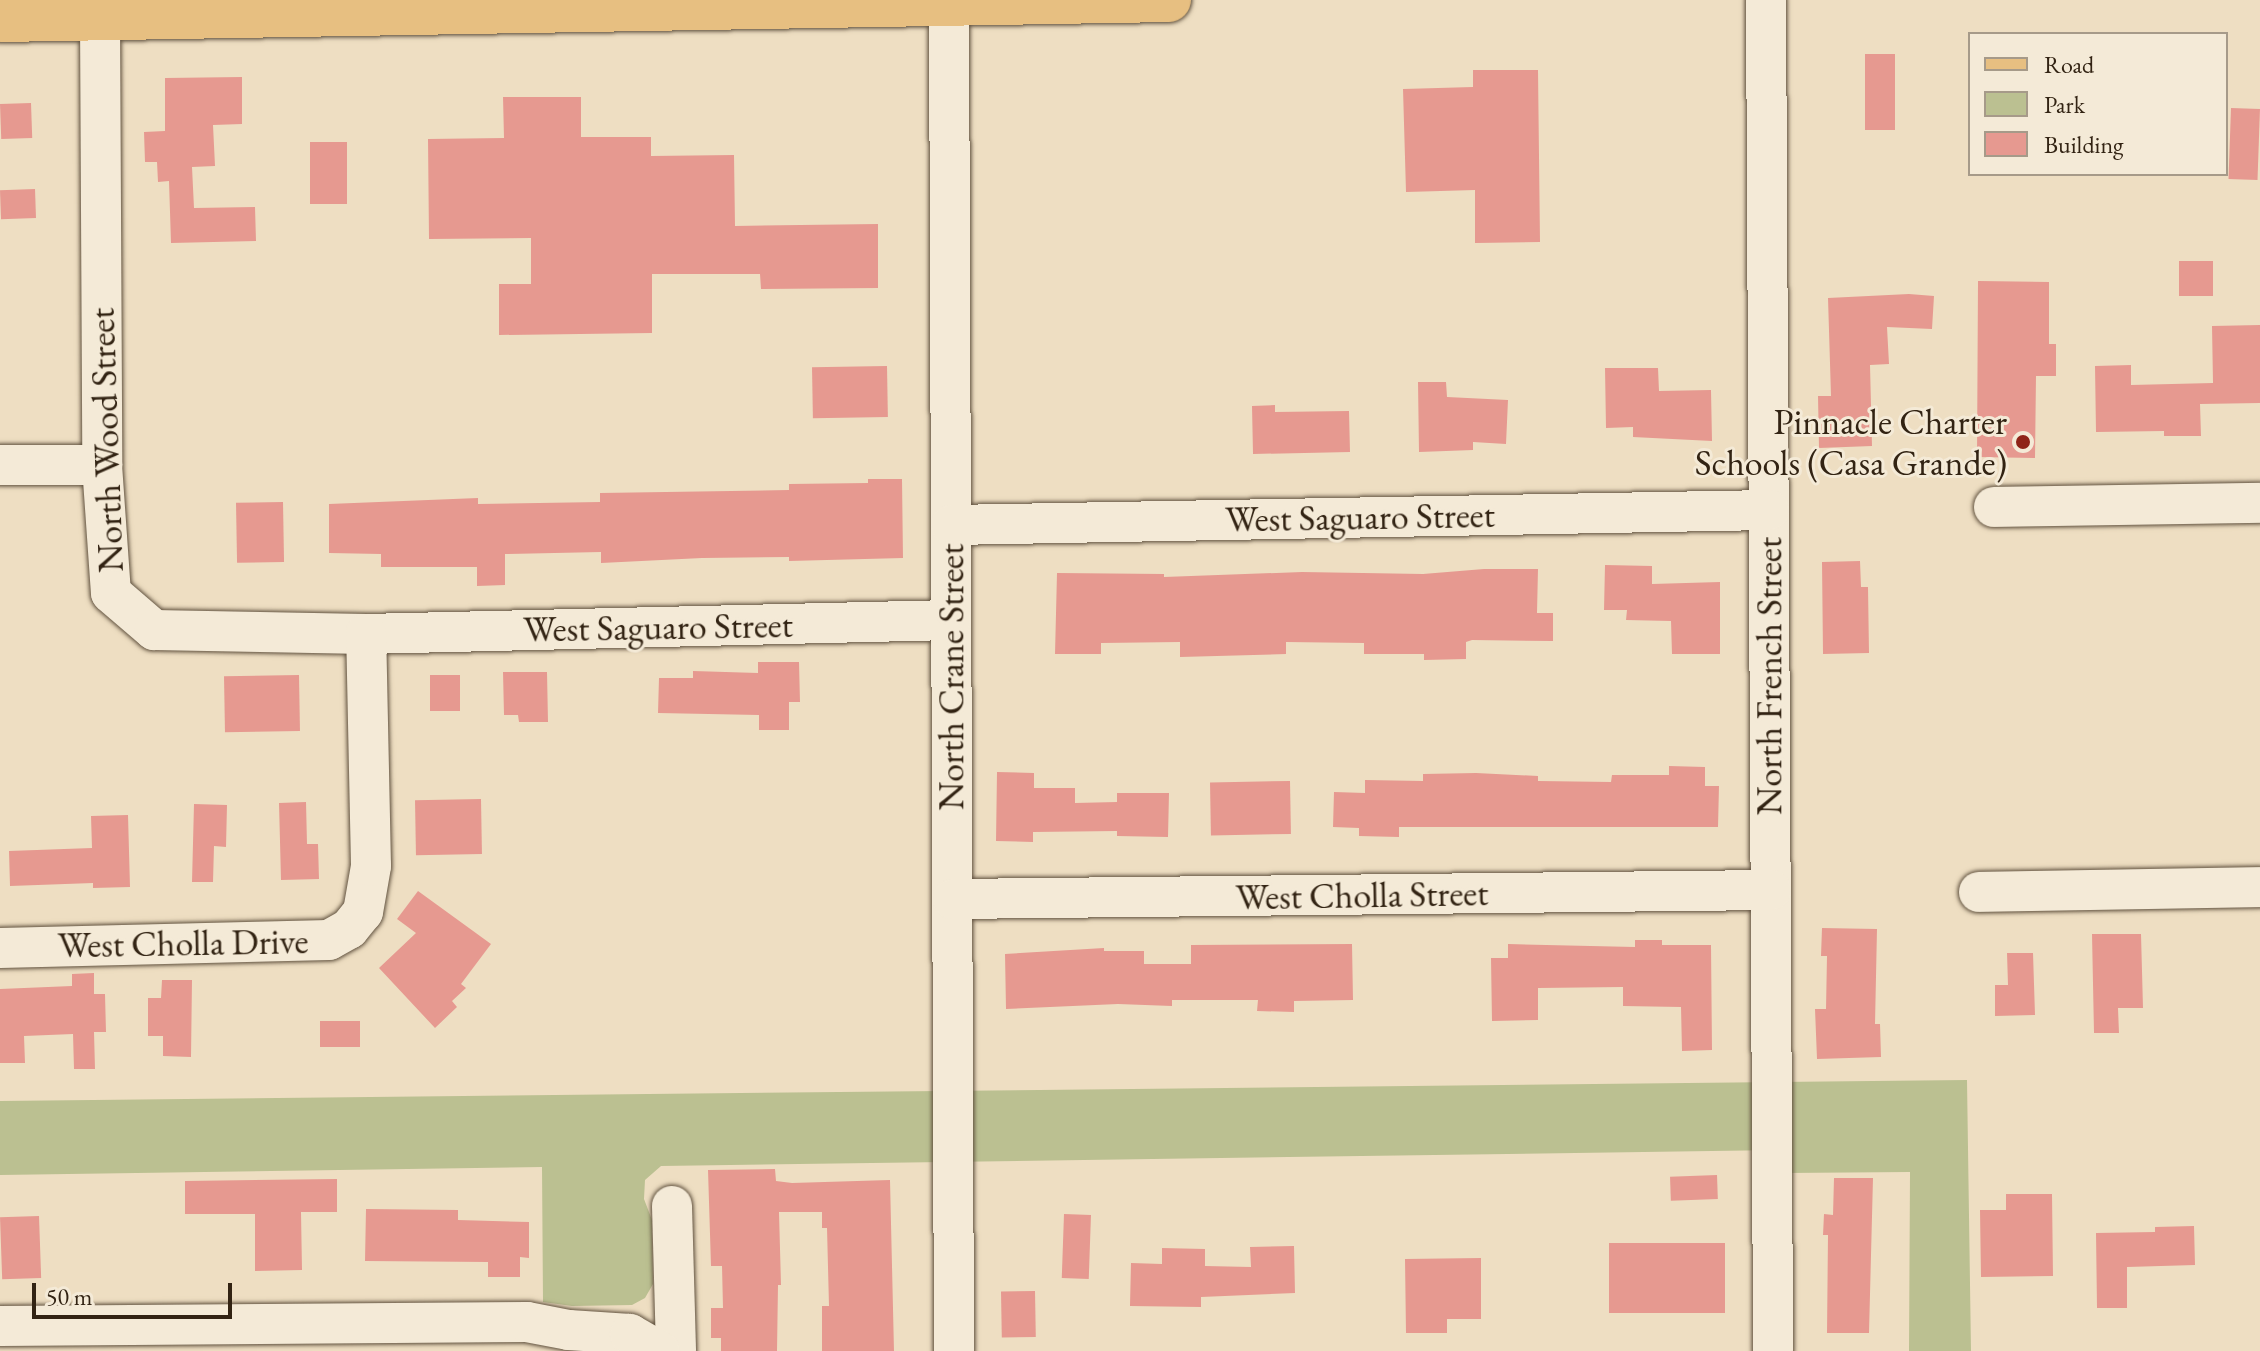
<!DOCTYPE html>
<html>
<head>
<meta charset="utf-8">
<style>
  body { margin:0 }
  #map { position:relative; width:2260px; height:1351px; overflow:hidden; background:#eedec2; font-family:"EB Garamond",serif }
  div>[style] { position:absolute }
  .green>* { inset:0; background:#bbc091 }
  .building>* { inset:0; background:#e69990; transform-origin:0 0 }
  .roads { filter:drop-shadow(0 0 2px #61523f) drop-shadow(0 0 2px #61523f) }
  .minor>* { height:40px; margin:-20px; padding:0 20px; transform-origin:20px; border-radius:20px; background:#f4ead7 }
  .major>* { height:44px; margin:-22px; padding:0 22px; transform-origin:22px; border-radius:22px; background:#e7bf81 }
  .dots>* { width:22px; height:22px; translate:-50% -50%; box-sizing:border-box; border:4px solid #f4ead7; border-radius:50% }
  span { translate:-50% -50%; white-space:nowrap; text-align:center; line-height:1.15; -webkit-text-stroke:6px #f4ead7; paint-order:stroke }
  .poi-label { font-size:36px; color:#322313 }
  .right { translate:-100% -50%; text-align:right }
  .street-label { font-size:36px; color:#322313 }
  .legend { position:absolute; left:1968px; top:32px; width:260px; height:144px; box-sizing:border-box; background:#f4ead7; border:2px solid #a69a89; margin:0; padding:10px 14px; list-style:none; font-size:24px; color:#322313 }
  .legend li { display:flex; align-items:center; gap:16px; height:40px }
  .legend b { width:40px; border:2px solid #a69a89 }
  .scale { position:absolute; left:32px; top:1283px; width:200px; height:36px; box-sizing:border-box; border:4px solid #322313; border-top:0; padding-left:10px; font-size:24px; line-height:28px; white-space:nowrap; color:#322313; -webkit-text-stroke:6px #f4ead7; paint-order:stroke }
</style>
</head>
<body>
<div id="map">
  <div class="green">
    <i style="clip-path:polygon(1967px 1080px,1971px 1351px,1909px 1351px,1910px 1172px,1786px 1173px,1785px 1150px,661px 1166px,645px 1180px,644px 1199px,652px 1220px,653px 1284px,645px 1298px,632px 1305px,572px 1306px,543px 1302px,542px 1167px,0 1175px,0 1101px)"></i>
  </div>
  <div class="building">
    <i style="left:1865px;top:54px;width:30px;height:76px"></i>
    <i style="clip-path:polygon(1473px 70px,1538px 70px,1540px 242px,1475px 243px,1475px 190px,1406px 192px,1403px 89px,1473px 87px)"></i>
    <i style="clip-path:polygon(242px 77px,242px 124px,213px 125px,215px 166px,192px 167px,194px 208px,255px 207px,256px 241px,171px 243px,169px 181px,158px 182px,157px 162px,145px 162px,144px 132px,165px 131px,165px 78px)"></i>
    <i style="clip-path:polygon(503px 97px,581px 97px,581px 137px,651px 137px,651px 156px,734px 155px,735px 226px,878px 224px,878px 288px,761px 289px,760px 274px,652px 274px,652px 333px,499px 335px,499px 284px,531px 284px,531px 238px,429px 239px,428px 139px,504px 138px)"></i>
    <i style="left:31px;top:103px;width:35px;height:31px;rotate:88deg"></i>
    <i style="left:2231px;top:108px;width:29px;height:71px;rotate:2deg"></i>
    <i style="left:310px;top:142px;width:37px;height:62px"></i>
    <i style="left:35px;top:189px;width:29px;height:35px;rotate:88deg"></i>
    <i style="left:2213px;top:261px;width:35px;height:34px;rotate:90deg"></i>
    <i style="clip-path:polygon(1978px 281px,2049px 282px,2049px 344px,2056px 344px,2056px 376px,2036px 376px,2035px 458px,1977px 457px)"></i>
    <i style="clip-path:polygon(1909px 294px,1934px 296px,1932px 329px,1887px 327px,1889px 364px,1870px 365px,1872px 446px,1819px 448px,1818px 396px,1831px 396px,1828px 298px)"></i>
    <i style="clip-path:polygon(2260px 325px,2260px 403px,2200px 404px,2201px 436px,2164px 436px,2164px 431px,2096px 432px,2095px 366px,2131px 365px,2131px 385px,2213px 383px,2212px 326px)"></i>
    <i style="left:887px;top:366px;width:51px;height:75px;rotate:89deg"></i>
    <i style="clip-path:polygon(1605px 368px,1658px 368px,1659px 391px,1711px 390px,1712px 441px,1633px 437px,1633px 427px,1606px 428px)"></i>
    <i style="clip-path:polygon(1418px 382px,1446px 382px,1447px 397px,1508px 400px,1506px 444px,1473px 442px,1473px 450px,1419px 452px)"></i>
    <i style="clip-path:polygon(1275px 405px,1275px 412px,1349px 411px,1350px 452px,1253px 454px,1252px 406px)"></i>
    <i style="clip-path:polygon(868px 479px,902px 479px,903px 558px,789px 561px,789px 557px,702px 558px,601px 563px,601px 552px,505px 554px,505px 585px,477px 586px,477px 567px,381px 567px,381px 554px,329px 553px,329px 504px,478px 498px,478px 504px,600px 502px,600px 493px,789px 490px,789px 484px,868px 483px)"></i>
    <i style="left:283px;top:502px;width:60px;height:47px;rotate:89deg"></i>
    <i style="clip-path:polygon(1860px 561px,1861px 587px,1868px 587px,1869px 653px,1823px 654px,1822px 562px)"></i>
    <i style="clip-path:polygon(1605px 565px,1652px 566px,1652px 584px,1720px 582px,1720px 654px,1672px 654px,1671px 621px,1626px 620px,1627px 610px,1604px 610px)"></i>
    <i style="clip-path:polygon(1484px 569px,1538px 569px,1537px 613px,1553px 613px,1553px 641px,1472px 640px,1466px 642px,1466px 659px,1424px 660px,1424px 654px,1364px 654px,1364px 643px,1286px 642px,1286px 654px,1180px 657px,1180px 642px,1101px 643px,1101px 654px,1055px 654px,1057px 573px,1164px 574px,1164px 577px,1302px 572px,1423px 574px)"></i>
    <i style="clip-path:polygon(758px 662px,799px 662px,800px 702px,789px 702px,789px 730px,759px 730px,759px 715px,658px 713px,659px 678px,693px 678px,693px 671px,758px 673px)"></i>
    <i style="clip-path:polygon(503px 672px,547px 672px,548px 722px,519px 722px,518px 715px,504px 715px)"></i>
    <i style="left:299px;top:675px;width:56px;height:75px;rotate:89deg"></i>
    <i style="left:430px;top:675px;width:30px;height:36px"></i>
    <i style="clip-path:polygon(1669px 766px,1705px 767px,1705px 786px,1719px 786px,1718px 827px,1399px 827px,1399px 837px,1359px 836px,1359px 828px,1333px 827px,1334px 792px,1365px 793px,1365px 780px,1423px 781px,1423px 774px,1476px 773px,1538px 776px,1538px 781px,1611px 782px,1612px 775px,1669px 775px)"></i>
    <i style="clip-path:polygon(997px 772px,1034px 773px,1034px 788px,1075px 788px,1075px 803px,1117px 802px,1117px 793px,1169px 793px,1168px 837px,1117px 836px,1117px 831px,1033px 832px,1033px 842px,996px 841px)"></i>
    <i style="left:1290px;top:781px;width:53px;height:80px;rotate:89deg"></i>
    <i style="left:481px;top:799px;width:55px;height:66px;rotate:89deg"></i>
    <i style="clip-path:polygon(306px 802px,307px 844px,318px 844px,319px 879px,281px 880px,279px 803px)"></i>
    <i style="clip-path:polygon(194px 804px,227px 805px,226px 847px,214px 846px,213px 882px,192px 882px)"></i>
    <i style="clip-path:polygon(128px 815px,130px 887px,93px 888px,93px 883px,10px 886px,9px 851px,92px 848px,91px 816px)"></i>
    <i style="clip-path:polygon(418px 891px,491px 944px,461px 984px,466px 988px,452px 1001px,457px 1007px,435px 1028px,379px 968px,416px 933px,397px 919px)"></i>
    <i style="clip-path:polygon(1822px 928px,1877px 929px,1875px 1024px,1880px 1024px,1881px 1057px,1817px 1059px,1815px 1009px,1826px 1009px,1827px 956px,1821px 956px)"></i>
    <i style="clip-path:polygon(2092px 934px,2141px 934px,2143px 1008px,2118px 1008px,2119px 1033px,2094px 1033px)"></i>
    <i style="clip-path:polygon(1635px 940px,1662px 940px,1662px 945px,1711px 945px,1712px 1050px,1682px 1051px,1681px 1007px,1623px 1006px,1623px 987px,1538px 988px,1538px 1020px,1492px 1021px,1491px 958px,1508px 958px,1508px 944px,1635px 947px)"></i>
    <i style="clip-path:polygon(1352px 944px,1353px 1000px,1294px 1001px,1294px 1012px,1257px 1011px,1258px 1000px,1172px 1000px,1172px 1006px,1118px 1004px,1006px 1009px,1005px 954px,1104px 948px,1104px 951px,1144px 951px,1144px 964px,1191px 964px,1191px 945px)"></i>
    <i style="clip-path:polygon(2007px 953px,2033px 953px,2035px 1015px,1995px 1016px,1995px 985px,2008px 985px)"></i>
    <i style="clip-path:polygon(94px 973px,94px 994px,105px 994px,106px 1032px,94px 1032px,95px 1069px,74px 1069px,73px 1034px,24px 1036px,25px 1063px,0 1063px,0 989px,72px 986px,72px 974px)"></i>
    <i style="clip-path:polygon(162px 980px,192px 980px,191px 1057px,163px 1056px,163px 1036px,148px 1036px,148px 998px,161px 998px)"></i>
    <i style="left:320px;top:1021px;width:40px;height:26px"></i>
    <i style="clip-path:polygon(775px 1169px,776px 1181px,792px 1183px,890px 1180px,894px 1351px,822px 1351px,822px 1306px,829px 1306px,827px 1228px,822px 1228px,822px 1212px,779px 1212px,781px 1285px,778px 1285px,777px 1351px,721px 1351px,721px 1338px,711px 1338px,711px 1308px,723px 1308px,722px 1266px,711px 1266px,708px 1170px)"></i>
    <i style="left:1717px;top:1175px;width:24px;height:47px;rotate:88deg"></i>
    <i style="clip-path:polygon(1834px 1178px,1873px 1178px,1869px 1333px,1827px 1333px,1828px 1235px,1823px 1235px,1824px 1214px,1833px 1215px)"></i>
    <i style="clip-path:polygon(337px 1179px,337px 1212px,301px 1212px,302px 1270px,255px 1271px,255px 1214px,185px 1214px,185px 1181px)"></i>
    <i style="clip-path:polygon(2006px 1194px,2052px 1194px,2053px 1276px,1981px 1277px,1980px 1210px,2006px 1210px)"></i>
    <i style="clip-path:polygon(366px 1209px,458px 1210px,458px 1220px,529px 1222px,529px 1258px,520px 1257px,520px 1277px,488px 1277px,488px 1262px,365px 1261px)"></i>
    <i style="left:1064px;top:1214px;width:27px;height:64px;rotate:2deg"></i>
    <i style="left:39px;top:1216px;width:62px;height:39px;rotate:88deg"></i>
    <i style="clip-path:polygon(2194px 1226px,2195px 1265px,2127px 1267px,2127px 1308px,2097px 1308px,2096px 1233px,2155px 1232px,2155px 1227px)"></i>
    <i style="left:1609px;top:1243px;width:116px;height:70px"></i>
    <i style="clip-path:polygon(1294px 1246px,1295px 1293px,1201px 1297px,1201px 1307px,1130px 1306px,1131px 1263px,1162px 1264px,1162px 1248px,1205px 1249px,1205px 1266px,1251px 1267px,1250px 1247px)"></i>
    <i style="clip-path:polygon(1481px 1258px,1481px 1319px,1447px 1319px,1447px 1333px,1406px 1333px,1405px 1259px)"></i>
    <i style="left:1035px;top:1291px;width:46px;height:34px;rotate:89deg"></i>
  </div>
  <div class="roads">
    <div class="minor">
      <i style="left:1766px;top:0;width:1351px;rotate:89.7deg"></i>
      <i style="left:949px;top:2px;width:1349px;rotate:89.79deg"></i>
      <i style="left:100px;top:19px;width:446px;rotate:89.7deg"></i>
      <i style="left:102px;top:465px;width:128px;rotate:86deg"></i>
      <i style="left:111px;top:593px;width:57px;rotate:40.7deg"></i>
      <i style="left:154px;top:630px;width:212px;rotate:1.1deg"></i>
      <i style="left:366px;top:634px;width:585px;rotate:-1.37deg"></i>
      <i style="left:0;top:465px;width:102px"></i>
      <i style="left:1994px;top:507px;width:266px;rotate:-0.9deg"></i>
      <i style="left:951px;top:525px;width:818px;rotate:-1.05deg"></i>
      <i style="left:1979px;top:892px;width:281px;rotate:-1deg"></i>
      <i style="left:953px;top:899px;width:818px;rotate:-0.63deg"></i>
      <i style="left:0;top:948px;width:329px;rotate:-1.4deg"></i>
      <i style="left:329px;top:940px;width:23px;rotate:-29deg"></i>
      <i style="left:349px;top:929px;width:22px;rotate:-51deg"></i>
      <i style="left:363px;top:912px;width:47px;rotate:-80.1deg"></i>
      <i style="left:371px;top:866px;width:232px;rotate:-91.2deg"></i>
      <i style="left:672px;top:1206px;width:145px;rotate:88.4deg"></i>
      <i style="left:0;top:1326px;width:527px;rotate:-0.43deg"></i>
      <i style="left:527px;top:1322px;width:43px;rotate:10.8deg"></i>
      <i style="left:569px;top:1330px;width:61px;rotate:3.8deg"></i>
      <i style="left:630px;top:1334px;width:34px;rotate:30deg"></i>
    </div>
    <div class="major">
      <i style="left:0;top:20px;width:1169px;rotate:-0.98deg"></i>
    </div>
  </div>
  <div class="dots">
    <i style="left:2023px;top:442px;background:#8f2418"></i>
  </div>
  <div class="poi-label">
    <span class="right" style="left:2007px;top:442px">Pinnacle Charter<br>Schools (Casa Grande)</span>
  </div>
  <div class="street-label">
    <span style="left:106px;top:440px;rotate:-92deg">North Wood Street</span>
    <span style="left:1360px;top:517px;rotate:-1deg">West Saguaro Street</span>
    <span style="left:658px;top:627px;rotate:-1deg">West Saguaro Street</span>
    <span style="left:1769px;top:676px;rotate:-90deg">North French Street</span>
    <span style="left:951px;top:677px;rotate:-90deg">North Crane Street</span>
    <span style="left:1362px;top:895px;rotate:-1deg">West Cholla Street</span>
    <span style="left:183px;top:943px;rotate:-1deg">West Cholla Drive</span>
  </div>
  <ul class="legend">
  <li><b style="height:10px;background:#e7bf81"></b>Road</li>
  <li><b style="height:22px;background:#bbc091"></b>Park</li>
  <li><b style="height:22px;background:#e69990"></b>Building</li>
  </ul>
  <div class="scale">50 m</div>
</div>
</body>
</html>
